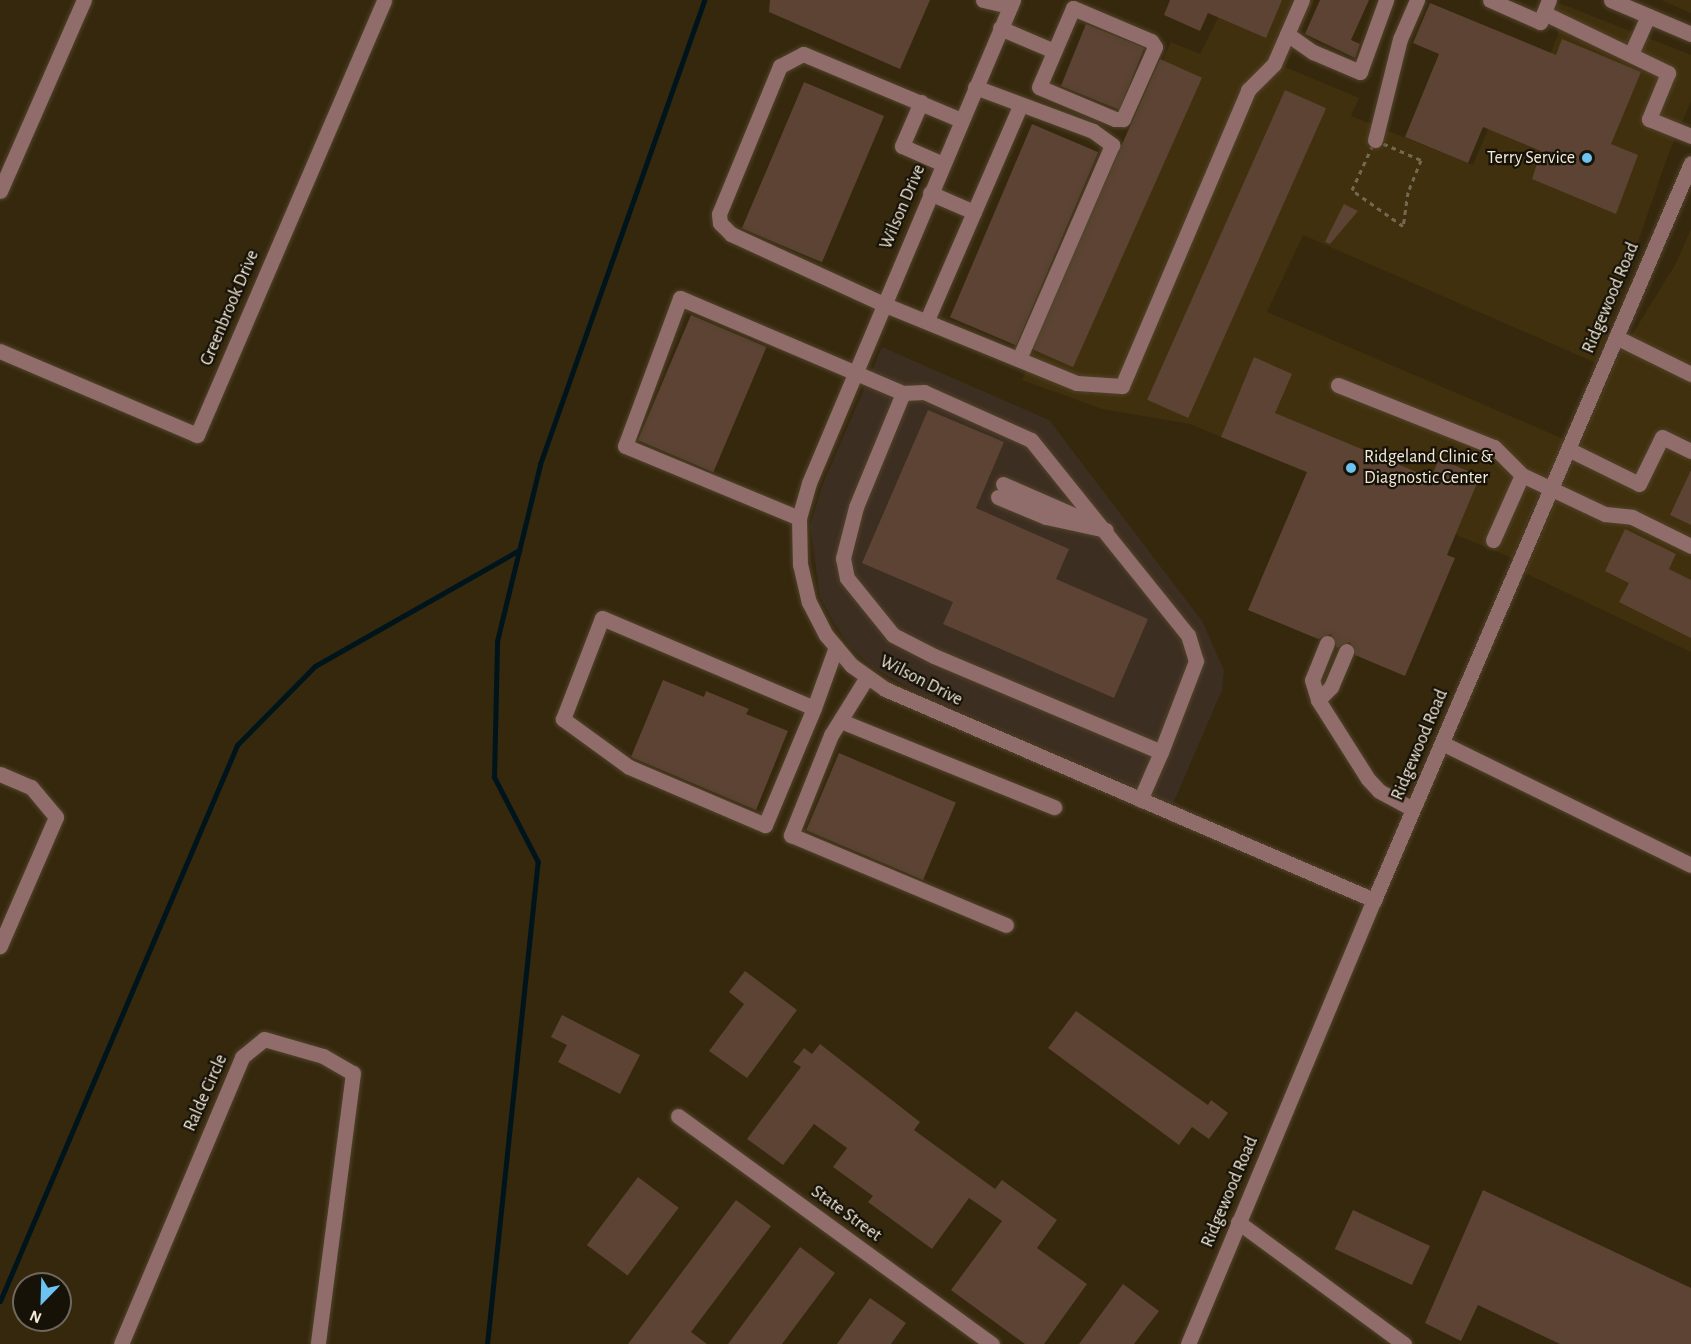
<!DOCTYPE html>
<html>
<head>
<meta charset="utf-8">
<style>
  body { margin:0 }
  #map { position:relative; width:1691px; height:1344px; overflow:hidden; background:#35280d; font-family:"Alegreya Sans",sans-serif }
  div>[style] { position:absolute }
  .built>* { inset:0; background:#41300d }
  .industrial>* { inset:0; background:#3d2e22 }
  .stream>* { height:5px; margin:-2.5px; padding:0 2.5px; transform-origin:2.5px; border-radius:2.5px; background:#00141c }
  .building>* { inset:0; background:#5c4334; transform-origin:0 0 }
  .path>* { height:3px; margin-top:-1.5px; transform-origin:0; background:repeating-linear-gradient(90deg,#736851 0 4.5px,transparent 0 9px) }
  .roads { filter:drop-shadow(0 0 2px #50432a) drop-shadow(0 0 2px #50432a) }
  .minor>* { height:15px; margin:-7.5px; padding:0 7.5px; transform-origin:7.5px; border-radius:7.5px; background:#906c6b }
  .dots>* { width:16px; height:16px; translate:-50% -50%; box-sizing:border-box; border:3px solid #171207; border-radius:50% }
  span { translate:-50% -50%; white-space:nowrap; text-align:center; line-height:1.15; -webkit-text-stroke:4.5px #171207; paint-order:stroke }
  .poi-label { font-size:18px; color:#f3eadb }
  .right { translate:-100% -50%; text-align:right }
  .left { translate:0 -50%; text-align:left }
  .street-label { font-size:18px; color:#f3eadb }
  .north { position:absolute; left:12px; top:1272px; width:60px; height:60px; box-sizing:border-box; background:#171207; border:2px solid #6f685c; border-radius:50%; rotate:203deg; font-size:16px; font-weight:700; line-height:24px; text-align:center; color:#f3eadb }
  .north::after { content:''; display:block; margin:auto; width:21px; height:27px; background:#6cc3f2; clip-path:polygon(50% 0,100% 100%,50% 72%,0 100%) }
</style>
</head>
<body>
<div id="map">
  <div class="built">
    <i style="clip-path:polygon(1227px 0,1314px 0,1285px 67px,1359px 98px,1351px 116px,1473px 165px,1504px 91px,1531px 102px,1558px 35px,1556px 9px,1559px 3px,1691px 55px,1691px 101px,1667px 158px,1596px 363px,1303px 235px,1267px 312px,1564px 439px,1512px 558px,1190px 424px,1102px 409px,1022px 380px,1171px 42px,1200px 54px)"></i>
    <i style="clip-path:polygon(1661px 0,1691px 0,1691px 13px)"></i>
    <i style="clip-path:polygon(1691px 229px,1691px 652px,1525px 573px,1617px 359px,1675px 265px)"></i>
  </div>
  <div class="industrial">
    <i style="clip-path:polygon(882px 347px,1049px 420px,1202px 621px,1224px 670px,1222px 690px,1173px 804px,920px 694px,873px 668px,850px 647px,834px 623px,820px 597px,810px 526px,822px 486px)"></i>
  </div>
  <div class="stream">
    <i style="left:0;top:1301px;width:604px;rotate:-66.91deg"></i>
    <i style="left:237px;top:745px;width:111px;rotate:-45.4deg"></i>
    <i style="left:315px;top:666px;width:235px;rotate:-29.6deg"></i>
    <i style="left:487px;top:1344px;width:485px;rotate:-84deg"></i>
    <i style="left:538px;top:862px;width:96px;rotate:-117.4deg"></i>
    <i style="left:494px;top:777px;width:136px;rotate:-88.7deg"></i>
    <i style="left:497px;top:641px;width:182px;rotate:-76.3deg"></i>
    <i style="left:540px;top:464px;width:492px;rotate:-70.5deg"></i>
  </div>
  <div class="building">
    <i style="clip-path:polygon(770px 0,930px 0,900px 69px,769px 12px)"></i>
    <i style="clip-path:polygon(1170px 0,1282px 0,1266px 38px,1208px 13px,1200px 31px,1164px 15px)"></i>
    <i style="clip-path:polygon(1320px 0,1369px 0,1351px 40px,1360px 44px,1355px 58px,1305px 34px)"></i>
    <i style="clip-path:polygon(1430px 3px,1556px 55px,1562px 39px,1641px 72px,1611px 144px,1638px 155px,1616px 214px,1532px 179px,1541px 151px,1483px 127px,1468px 163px,1405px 137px,1439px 54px,1413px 43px)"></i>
    <i style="left:1086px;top:24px;width:63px;height:67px;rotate:22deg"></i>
    <i style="left:1160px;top:59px;width:46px;height:317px;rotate:24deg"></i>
    <i style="left:804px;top:82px;width:87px;height:159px;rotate:23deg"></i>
    <i style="left:1285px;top:90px;width:45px;height:339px;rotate:24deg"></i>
    <i style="left:1032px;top:124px;width:72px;height:210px;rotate:23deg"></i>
    <i style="clip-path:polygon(1344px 204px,1358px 211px,1330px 244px,1325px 242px)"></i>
    <i style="left:691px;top:315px;width:82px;height:136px;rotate:23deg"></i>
    <i style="clip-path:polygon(1254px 357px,1292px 374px,1275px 413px,1431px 478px,1439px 459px,1480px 476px,1447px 555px,1455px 558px,1405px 676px,1355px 655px,1350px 642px,1337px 648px,1331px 634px,1318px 639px,1248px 610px,1307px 472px,1221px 437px)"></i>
    <i style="clip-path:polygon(928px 410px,1004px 442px,976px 508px,1069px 549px,1056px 579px,1148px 619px,1114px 698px,943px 624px,953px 602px,862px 563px)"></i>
    <i style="clip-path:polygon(1691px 470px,1691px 525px,1670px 515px)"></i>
    <i style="clip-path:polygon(1625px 529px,1676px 554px,1669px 569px,1691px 580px,1691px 638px,1619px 602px,1629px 583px,1605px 571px)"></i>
    <i style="clip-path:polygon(663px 680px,704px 697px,706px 691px,749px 709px,746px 714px,788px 731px,756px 810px,631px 757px)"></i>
    <i style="left:839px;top:753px;width:127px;height:84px;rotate:23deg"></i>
    <i style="clip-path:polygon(745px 971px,797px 1010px,747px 1078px,709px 1051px,744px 1004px,729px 992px)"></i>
    <i style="clip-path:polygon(1076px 1011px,1208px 1105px,1211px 1100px,1228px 1113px,1209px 1139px,1192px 1127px,1179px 1145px,1048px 1048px)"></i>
    <i style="clip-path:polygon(562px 1015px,640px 1055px,620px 1094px,558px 1062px,567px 1045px,551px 1037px)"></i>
    <i style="clip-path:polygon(820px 1044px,920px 1122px,914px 1130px,995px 1189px,1002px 1180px,1057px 1220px,1037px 1248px,1087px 1284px,1044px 1344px,1025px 1344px,951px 1290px,1002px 1221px,969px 1198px,932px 1249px,868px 1202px,873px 1196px,833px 1167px,847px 1148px,814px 1124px,783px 1165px,747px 1139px,801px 1067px,793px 1062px,804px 1048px,812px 1054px)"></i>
    <i style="left:638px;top:1177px;width:51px;height:85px;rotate:37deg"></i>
    <i style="clip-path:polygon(1483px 1190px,1691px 1288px,1691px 1344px,1560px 1344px,1478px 1305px,1461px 1341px,1425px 1323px)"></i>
    <i style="clip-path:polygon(736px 1200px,771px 1226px,691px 1332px,707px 1344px,628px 1344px)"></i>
    <i style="left:1353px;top:1210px;width:85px;height:43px;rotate:25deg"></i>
    <i style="clip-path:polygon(800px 1247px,835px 1273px,782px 1344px,728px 1344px)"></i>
    <i style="clip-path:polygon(1123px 1284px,1159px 1311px,1134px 1344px,1079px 1344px)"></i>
    <i style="clip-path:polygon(870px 1298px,906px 1323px,891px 1344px,837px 1344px)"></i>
  </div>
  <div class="path">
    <i style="left:1375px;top:140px;width:50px;rotate:23.5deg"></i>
    <i style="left:1421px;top:160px;width:35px;rotate:112deg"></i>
    <i style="left:1408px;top:192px;width:34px;rotate:98deg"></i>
    <i style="left:1403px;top:226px;width:62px;rotate:-144.8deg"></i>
    <i style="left:1352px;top:190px;width:55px;rotate:-65.3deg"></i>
  </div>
  <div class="roads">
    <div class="minor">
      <i style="left:983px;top:0;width:28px;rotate:13deg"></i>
      <i style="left:1013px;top:0;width:524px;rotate:112.9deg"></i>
      <i style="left:809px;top:483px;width:36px;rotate:106deg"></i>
      <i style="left:799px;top:518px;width:46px;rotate:88.8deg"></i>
      <i style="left:800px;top:564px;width:39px;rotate:77deg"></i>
      <i style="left:809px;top:602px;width:37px;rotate:63deg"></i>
      <i style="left:826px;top:635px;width:39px;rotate:50deg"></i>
      <i style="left:851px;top:665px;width:42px;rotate:35.2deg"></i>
      <i style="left:885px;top:689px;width:533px;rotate:23.34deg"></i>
      <i style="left:1490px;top:0;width:55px;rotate:23.7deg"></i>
      <i style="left:1540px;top:22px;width:24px;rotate:-68deg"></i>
      <i style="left:1611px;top:0;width:87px;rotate:23deg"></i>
      <i style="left:1073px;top:8px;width:85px;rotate:22.9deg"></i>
      <i style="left:1151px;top:41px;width:7px;rotate:56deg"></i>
      <i style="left:1155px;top:47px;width:79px;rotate:114deg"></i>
      <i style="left:1123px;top:119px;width:8px;rotate:180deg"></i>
      <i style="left:1115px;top:119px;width:82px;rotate:-157.2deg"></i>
      <i style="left:1039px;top:87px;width:86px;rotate:-66.7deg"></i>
      <i style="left:1544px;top:13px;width:138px;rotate:25.8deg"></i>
      <i style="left:1668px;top:73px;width:50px;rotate:112.4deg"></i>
      <i style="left:1649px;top:119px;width:45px;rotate:22deg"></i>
      <i style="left:1000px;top:28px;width:59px;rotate:23.1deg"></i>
      <i style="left:1287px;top:34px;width:32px;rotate:35deg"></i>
      <i style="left:1313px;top:52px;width:51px;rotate:23.1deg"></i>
      <i style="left:1360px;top:72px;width:77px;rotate:-70.1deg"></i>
      <i style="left:1631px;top:54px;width:42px;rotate:-65.9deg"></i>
      <i style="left:975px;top:87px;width:126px;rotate:20.4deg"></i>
      <i style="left:1093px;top:131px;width:24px;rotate:36deg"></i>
      <i style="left:1112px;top:145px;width:233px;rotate:113.5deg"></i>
      <i style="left:921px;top:102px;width:48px;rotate:113.4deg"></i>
      <i style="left:902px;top:146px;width:45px;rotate:23.7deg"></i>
      <i style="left:961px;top:120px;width:171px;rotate:-157.3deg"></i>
      <i style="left:803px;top:54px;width:26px;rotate:152deg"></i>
      <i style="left:780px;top:66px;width:160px;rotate:112.4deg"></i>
      <i style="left:719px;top:214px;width:9px;rotate:84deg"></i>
      <i style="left:720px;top:223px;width:16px;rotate:45deg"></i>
      <i style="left:731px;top:234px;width:167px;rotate:24.7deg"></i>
      <i style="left:883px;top:304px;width:209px;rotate:22.2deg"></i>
      <i style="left:1077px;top:383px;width:45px;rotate:3.8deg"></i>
      <i style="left:1122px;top:386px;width:322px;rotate:-66.9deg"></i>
      <i style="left:1248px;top:90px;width:37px;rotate:-45deg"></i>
      <i style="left:1274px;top:64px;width:70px;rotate:-66.4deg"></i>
      <i style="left:1375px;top:140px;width:104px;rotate:-76.1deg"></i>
      <i style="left:1400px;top:39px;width:43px;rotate:-66.4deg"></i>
      <i style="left:0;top:191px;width:209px;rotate:-66.3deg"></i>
      <i style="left:930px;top:193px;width:48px;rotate:23.4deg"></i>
      <i style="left:927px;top:320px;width:233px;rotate:-66.5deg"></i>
      <i style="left:1616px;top:337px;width:84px;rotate:26.3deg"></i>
      <i style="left:0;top:351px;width:214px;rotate:23.1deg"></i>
      <i style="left:197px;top:435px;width:473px;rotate:-66.7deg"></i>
      <i style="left:1338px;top:385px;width:168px;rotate:21.7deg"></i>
      <i style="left:1494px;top:447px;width:40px;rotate:45deg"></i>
      <i style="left:1522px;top:475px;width:92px;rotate:25.2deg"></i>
      <i style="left:1605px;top:514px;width:27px;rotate:6deg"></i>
      <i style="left:1632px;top:517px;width:66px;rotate:26.2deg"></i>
      <i style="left:903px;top:393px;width:21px;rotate:-3deg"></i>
      <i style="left:924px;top:392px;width:117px;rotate:24.2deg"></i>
      <i style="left:1031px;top:440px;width:250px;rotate:51.2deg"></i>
      <i style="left:1188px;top:635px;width:27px;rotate:73deg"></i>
      <i style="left:1196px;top:661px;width:97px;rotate:111deg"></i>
      <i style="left:1568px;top:449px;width:79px;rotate:26.2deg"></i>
      <i style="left:1639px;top:484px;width:52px;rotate:-63.9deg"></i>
      <i style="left:1662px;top:437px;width:32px;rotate:26deg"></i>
      <i style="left:1003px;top:484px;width:85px;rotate:23.6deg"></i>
      <i style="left:998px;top:497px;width:52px;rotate:22.6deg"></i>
      <i style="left:1046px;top:517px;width:61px;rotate:12.2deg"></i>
      <i style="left:799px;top:518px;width:188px;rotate:-157.5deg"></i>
      <i style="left:625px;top:446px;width:158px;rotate:-69.6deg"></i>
      <i style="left:680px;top:298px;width:242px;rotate:23.1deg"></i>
      <i style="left:903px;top:393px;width:123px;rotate:112.4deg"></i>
      <i style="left:856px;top:507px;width:53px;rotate:104.3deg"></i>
      <i style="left:843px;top:558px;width:20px;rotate:79deg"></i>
      <i style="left:847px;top:578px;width:73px;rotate:51.1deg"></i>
      <i style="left:893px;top:635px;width:46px;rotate:27.1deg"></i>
      <i style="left:934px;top:656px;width:246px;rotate:22.9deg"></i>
      <i style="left:1161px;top:752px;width:52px;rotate:113.6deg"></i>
      <i style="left:1493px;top:540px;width:71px;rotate:-66deg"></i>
      <i style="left:1327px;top:643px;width:40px;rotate:112deg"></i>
      <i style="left:1312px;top:680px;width:21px;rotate:73deg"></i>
      <i style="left:1318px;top:700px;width:93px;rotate:57.7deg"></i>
      <i style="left:1368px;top:779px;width:16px;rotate:47deg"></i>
      <i style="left:1379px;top:791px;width:38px;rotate:28deg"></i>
      <i style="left:867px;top:677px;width:68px;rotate:121.8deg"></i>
      <i style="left:831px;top:735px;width:108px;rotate:111.8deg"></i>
      <i style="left:791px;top:835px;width:233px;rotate:22.7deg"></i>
      <i style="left:1318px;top:700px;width:18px;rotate:-45deg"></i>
      <i style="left:1331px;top:687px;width:39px;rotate:-67deg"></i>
      <i style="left:814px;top:708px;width:127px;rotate:112.7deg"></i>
      <i style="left:765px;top:825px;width:148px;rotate:-156.9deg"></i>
      <i style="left:629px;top:767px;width:82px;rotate:-144deg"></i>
      <i style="left:563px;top:719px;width:108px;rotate:-68.9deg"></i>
      <i style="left:602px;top:618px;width:230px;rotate:23deg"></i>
      <i style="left:814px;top:708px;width:65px;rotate:-70.2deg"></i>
      <i style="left:841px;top:721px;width:230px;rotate:22deg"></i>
      <i style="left:1442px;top:743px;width:277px;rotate:26.1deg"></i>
      <i style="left:0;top:774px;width:34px;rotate:23deg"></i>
      <i style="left:31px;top:787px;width:39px;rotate:50deg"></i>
      <i style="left:56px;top:817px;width:141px;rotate:113.5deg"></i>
      <i style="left:678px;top:1116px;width:388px;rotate:36deg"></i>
      <i style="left:1238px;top:1222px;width:206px;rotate:36.3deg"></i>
      <i style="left:121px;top:1344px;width:311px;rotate:-67.1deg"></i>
      <i style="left:242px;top:1057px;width:28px;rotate:-39deg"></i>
      <i style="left:264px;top:1039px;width:61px;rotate:16.1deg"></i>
      <i style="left:323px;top:1056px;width:34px;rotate:30deg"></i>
      <i style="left:353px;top:1073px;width:273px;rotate:97.4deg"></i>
      <i style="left:1188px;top:1344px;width:481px;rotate:-67.3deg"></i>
      <i style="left:1374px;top:900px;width:802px;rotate:-66.73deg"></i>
    </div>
  </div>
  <div class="dots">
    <i style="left:1587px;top:158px;background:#6cc3f2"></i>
    <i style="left:1351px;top:468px;background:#6cc3f2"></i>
  </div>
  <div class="poi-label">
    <span class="right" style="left:1575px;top:158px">Terry Service</span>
    <span class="left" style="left:1364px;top:468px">Ridgeland Clinic &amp;<br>Diagnostic Center</span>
  </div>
  <div class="street-label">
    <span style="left:903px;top:207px;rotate:-67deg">Wilson Drive</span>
    <span style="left:1611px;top:298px;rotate:-67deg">Ridgewood Road</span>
    <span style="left:230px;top:308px;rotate:-67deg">Greenbrook Drive</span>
    <span style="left:921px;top:681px;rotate:27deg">Wilson Drive</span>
    <span style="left:1420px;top:745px;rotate:-67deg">Ridgewood Road</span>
    <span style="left:206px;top:1093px;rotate:-66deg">Ralde Circle</span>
    <span style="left:1230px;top:1192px;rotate:-67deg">Ridgewood Road</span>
    <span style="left:846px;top:1214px;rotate:36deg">State Street</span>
  </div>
  <div class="north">N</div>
</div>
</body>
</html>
